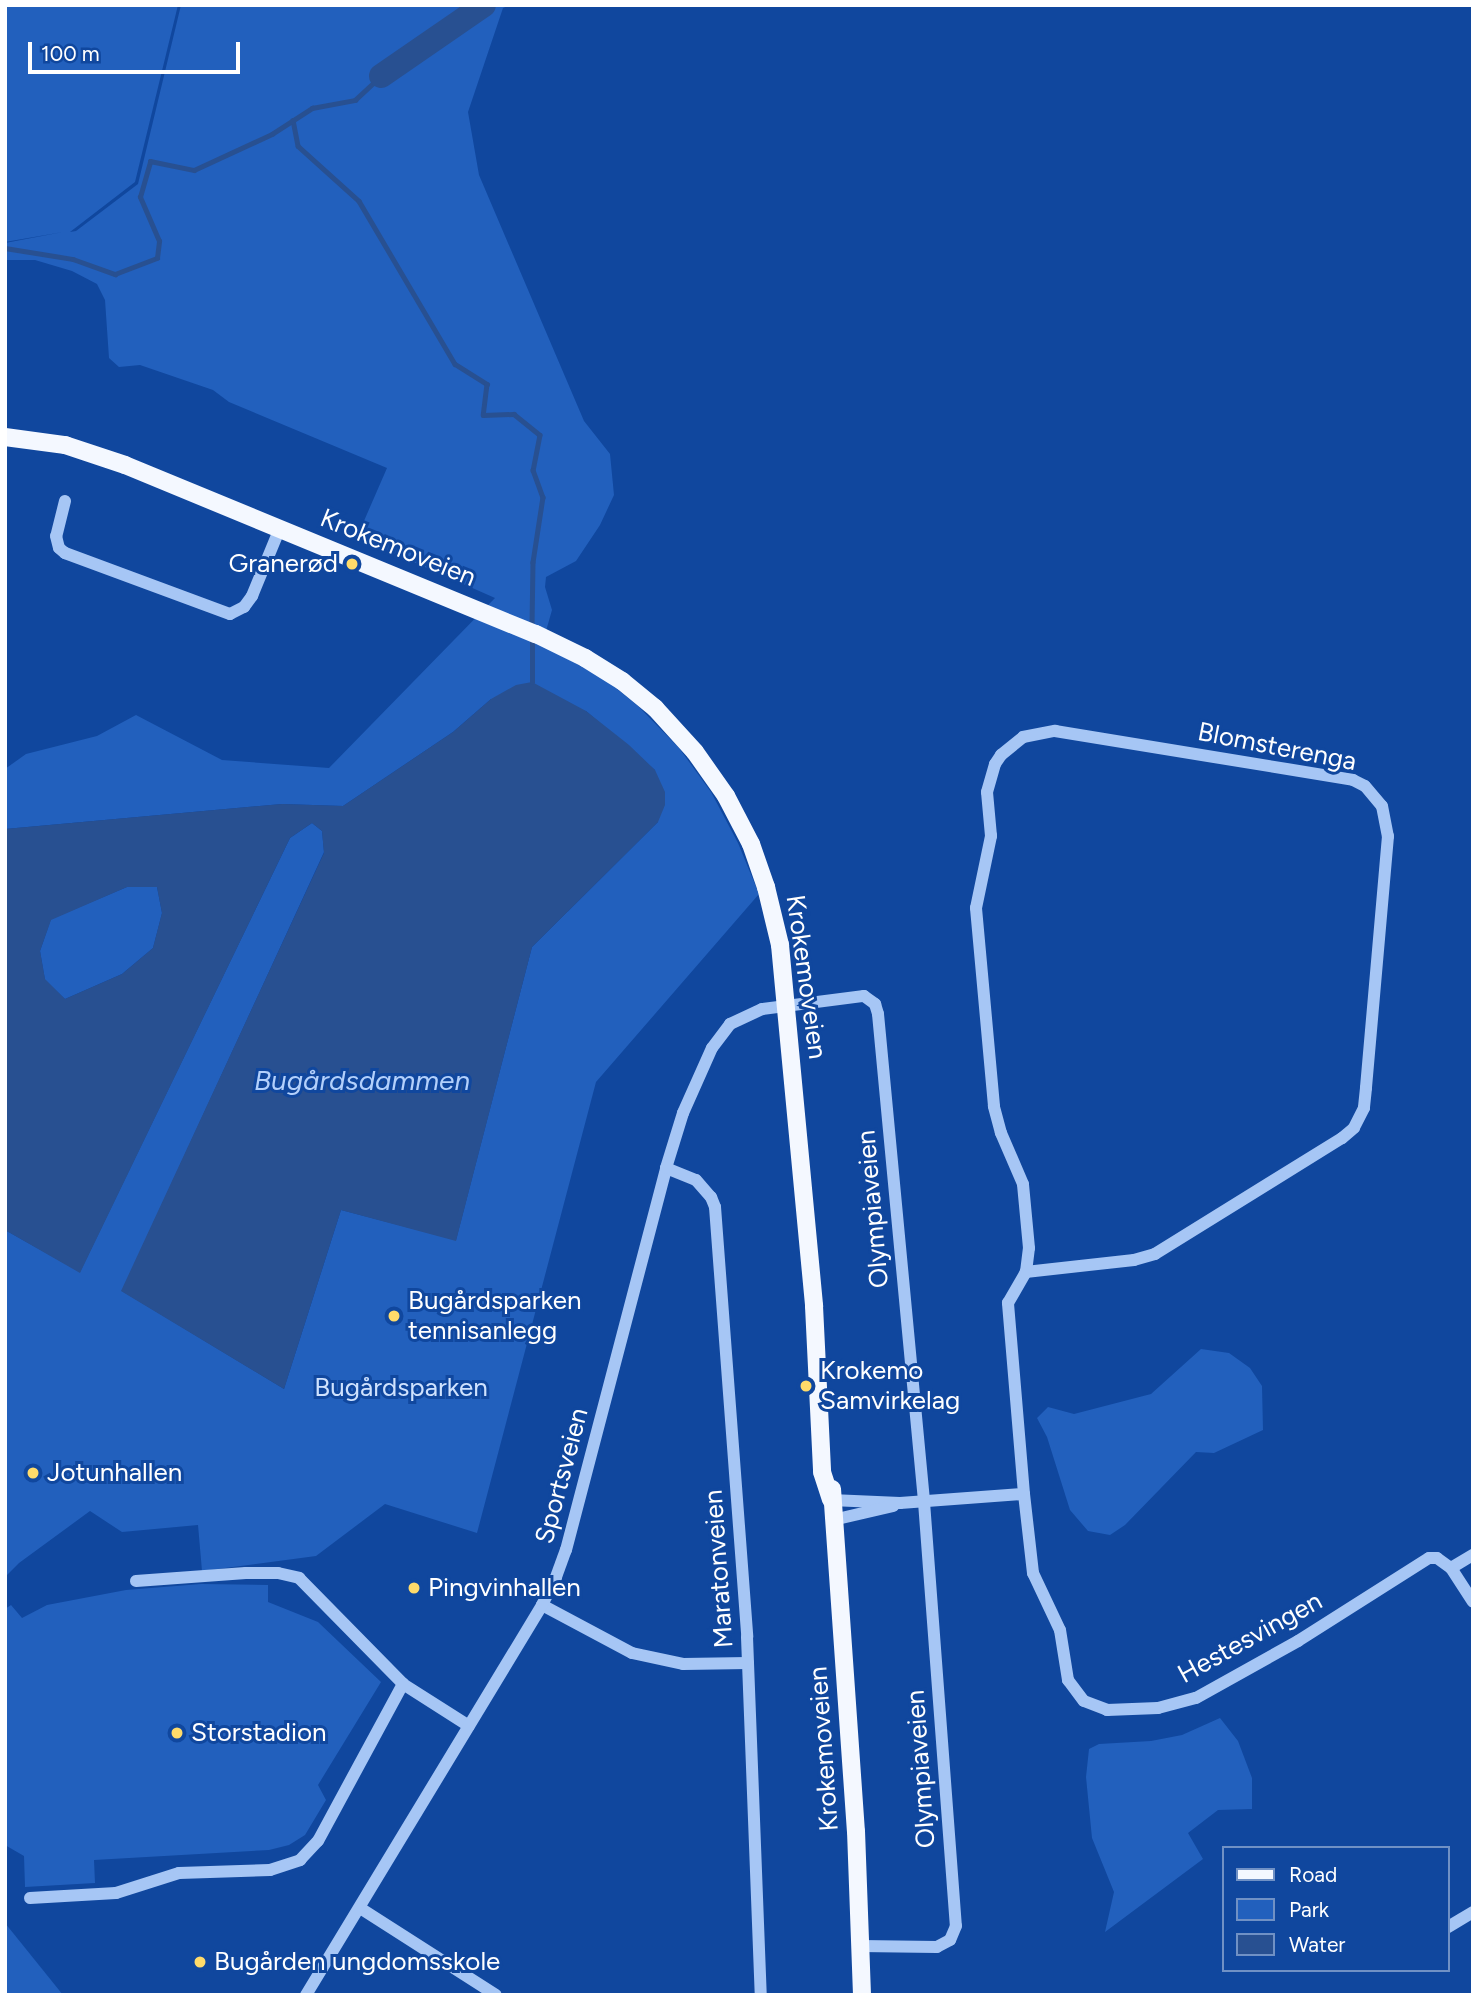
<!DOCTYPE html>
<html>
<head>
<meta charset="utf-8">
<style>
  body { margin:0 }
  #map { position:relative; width:1478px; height:2000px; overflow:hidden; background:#10479e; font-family:Figtree,sans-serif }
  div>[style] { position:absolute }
  .green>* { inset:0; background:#2260bd }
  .water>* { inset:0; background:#285091 }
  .stream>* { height:4.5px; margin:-2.25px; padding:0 2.25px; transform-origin:2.25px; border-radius:2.25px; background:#285091 }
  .river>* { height:24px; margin:-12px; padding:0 12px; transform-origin:12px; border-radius:12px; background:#285091 }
  .minor>* { height:12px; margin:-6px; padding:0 6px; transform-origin:6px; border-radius:6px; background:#a6c6f5 }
  .major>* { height:18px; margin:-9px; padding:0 9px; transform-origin:9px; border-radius:9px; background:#f4f8ff }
  .dots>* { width:19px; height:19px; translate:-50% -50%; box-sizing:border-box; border:4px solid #10479e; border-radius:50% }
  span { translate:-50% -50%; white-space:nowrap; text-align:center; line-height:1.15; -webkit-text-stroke:6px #10479e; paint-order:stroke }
  .street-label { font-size:26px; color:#fff }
  .poi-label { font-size:26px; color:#fff }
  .right { translate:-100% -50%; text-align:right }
  .left { translate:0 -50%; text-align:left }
  .park-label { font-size:26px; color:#cfe2fe }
  .water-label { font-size:28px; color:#b3d0fb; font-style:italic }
  .frame { position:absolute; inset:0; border:7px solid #fff; pointer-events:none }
  .legend { position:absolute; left:1222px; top:1846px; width:228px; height:126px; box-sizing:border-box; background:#10479e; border:2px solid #7091c5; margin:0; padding:9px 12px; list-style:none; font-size:21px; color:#fff }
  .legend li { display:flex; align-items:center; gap:14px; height:35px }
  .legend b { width:35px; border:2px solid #7091c5 }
  .scale { position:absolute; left:28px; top:42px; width:212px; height:32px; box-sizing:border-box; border:4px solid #fff; border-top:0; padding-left:9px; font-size:21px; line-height:24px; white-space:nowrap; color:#fff; -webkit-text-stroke:5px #10479e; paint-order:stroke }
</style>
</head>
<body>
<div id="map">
  <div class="green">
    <i style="clip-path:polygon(5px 5px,178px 5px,135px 182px,70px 232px,76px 231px,138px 184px,181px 5px,510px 5px,503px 8px,468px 112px,479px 175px,584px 421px,610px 454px,614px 495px,600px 525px,576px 561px,546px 577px,545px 587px,552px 610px,542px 645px,606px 680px,638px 706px,679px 748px,711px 792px,738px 843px,759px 894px,596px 1082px,477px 1533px,385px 1504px,316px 1556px,202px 1571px,198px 1525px,122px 1532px,90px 1511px,19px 1563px,5px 1577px,5px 1230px,80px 1272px,290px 838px,312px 823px,322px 831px,324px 852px,122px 1291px,284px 1389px,341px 1210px,456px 1240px,532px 947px,658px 822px,655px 770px,586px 711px,491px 699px,453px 732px,343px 806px,282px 804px,5px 829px,5px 769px,26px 754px,97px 736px,136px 715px,222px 760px,329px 768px,495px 598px,357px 537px,387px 468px,229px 402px,213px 390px,140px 365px,119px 367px,109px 358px,105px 300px,97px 284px,72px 271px,35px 260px,5px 260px,5px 243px,63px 232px,5px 242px)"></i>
    <i style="clip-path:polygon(127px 887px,157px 887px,162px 913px,153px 948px,122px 974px,65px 999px,45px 980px,40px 951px,51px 919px)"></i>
    <i style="clip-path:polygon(1201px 1349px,1229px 1353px,1250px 1368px,1262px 1386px,1263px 1430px,1214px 1453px,1196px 1452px,1125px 1525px,1110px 1535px,1088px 1531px,1070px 1510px,1047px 1437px,1037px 1418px,1048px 1407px,1074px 1414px,1151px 1394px)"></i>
    <i style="clip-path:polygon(201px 1584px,268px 1585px,268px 1602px,318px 1622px,381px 1682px,318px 1785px,326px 1800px,305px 1835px,289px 1845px,269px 1850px,94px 1860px,95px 1883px,25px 1887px,24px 1856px,5px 1845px,5px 1609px,11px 1605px,22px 1618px,47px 1605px,126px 1590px)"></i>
    <i style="clip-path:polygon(1220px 1718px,1238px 1741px,1252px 1778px,1252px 1809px,1218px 1810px,1188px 1833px,1203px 1859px,1105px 1932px,1114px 1892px,1092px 1838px,1086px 1777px,1089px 1749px,1099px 1744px,1151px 1741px,1182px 1735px)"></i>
    <i style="clip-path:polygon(5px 1923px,63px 1995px,5px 1995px)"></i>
  </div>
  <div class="water">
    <i style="clip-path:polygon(evenodd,532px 682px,586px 711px,629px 745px,655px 770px,665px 792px,665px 805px,658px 822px,532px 947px,456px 1241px,341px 1210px,284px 1389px,121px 1291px,324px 853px,322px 831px,312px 823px,290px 838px,80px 1273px,5px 1230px,5px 829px,282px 804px,343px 806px,453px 732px,491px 699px,516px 685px,532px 682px,127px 887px,157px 887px,162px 913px,153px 948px,122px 974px,65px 999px,45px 979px,40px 951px,51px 920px,127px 887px)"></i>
  </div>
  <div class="stream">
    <i style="left:293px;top:120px;width:26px;rotate:79deg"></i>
    <i style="left:298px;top:146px;width:82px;rotate:42deg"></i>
    <i style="left:359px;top:201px;width:189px;rotate:59.5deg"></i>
    <i style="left:455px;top:364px;width:38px;rotate:32deg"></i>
    <i style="left:487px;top:384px;width:31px;rotate:97deg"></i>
    <i style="left:483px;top:415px;width:31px;rotate:-2deg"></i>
    <i style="left:514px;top:414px;width:33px;rotate:39deg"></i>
    <i style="left:540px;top:435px;width:36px;rotate:101deg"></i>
    <i style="left:533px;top:470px;width:29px;rotate:70deg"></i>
    <i style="left:543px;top:497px;width:66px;rotate:98.7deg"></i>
    <i style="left:533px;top:562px;width:65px;rotate:90.9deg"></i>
    <i style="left:5px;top:248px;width:69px;rotate:9.2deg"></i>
    <i style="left:73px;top:259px;width:45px;rotate:19.7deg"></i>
    <i style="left:115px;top:274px;width:45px;rotate:-20.9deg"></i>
    <i style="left:157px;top:258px;width:17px;rotate:-83deg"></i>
    <i style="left:159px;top:241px;width:48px;rotate:-113.4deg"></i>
    <i style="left:140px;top:197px;width:37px;rotate:-74deg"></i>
    <i style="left:150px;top:161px;width:45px;rotate:11.6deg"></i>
    <i style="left:194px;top:170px;width:86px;rotate:-24.8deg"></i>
    <i style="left:272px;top:134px;width:48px;rotate:-33deg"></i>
    <i style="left:312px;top:108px;width:44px;rotate:-10.5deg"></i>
    <i style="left:355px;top:100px;width:35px;rotate:-43deg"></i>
    <i style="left:532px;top:682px;width:43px;rotate:-90deg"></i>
  </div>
  <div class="river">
    <i style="left:381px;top:76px;width:125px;rotate:-34.6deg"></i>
  </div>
  <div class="minor">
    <i style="left:65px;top:501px;width:36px;rotate:104deg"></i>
    <i style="left:56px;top:536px;width:12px;rotate:76deg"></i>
    <i style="left:59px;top:548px;width:8px;rotate:40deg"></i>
    <i style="left:65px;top:553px;width:176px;rotate:20.3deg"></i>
    <i style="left:230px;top:614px;width:16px;rotate:-27deg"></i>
    <i style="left:244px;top:607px;width:14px;rotate:-54deg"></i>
    <i style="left:252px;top:596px;width:74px;rotate:-67.6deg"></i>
    <i style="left:666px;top:1168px;width:32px;rotate:22deg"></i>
    <i style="left:696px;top:1180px;width:23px;rotate:49deg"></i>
    <i style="left:711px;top:1197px;width:11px;rotate:68deg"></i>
    <i style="left:715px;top:1207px;width:431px;rotate:85.7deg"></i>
    <i style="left:747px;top:1637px;width:358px;rotate:87.8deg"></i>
    <i style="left:1024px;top:1494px;width:192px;rotate:-94.8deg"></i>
    <i style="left:1008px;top:1303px;width:36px;rotate:-60deg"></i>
    <i style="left:1026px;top:1272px;width:24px;rotate:-83deg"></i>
    <i style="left:1029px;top:1248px;width:64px;rotate:-95.4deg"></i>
    <i style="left:1023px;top:1184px;width:56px;rotate:-113.3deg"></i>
    <i style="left:1001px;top:1133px;width:28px;rotate:-105deg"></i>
    <i style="left:994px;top:1106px;width:199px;rotate:-95.2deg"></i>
    <i style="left:976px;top:908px;width:74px;rotate:-78.2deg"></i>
    <i style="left:991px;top:836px;width:44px;rotate:-95.2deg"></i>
    <i style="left:987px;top:792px;width:29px;rotate:-74deg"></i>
    <i style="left:995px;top:764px;width:11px;rotate:-56deg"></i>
    <i style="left:1001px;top:755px;width:28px;rotate:-39deg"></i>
    <i style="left:1023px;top:737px;width:33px;rotate:-11deg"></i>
    <i style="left:1055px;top:731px;width:302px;rotate:9.3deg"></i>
    <i style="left:1353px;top:780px;width:13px;rotate:27deg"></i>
    <i style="left:1365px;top:786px;width:26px;rotate:50deg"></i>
    <i style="left:1382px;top:806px;width:31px;rotate:79deg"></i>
    <i style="left:1388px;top:836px;width:253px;rotate:95deg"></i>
    <i style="left:1366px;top:1088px;width:20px;rotate:96deg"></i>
    <i style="left:1364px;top:1108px;width:22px;rotate:117deg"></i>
    <i style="left:1354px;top:1128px;width:16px;rotate:140deg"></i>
    <i style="left:1342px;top:1138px;width:220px;rotate:148.2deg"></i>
    <i style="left:1155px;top:1254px;width:22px;rotate:164deg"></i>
    <i style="left:1134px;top:1260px;width:109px;rotate:173.7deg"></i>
    <i style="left:831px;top:1500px;width:69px;rotate:2.5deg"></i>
    <i style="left:900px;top:1503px;width:124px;rotate:-4.2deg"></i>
    <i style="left:1024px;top:1494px;width:80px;rotate:83.5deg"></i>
    <i style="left:1033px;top:1573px;width:63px;rotate:64.7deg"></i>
    <i style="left:1060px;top:1630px;width:51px;rotate:80.9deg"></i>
    <i style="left:1068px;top:1680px;width:26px;rotate:53deg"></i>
    <i style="left:1084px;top:1701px;width:25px;rotate:21deg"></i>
    <i style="left:1107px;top:1710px;width:51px;rotate:-2.2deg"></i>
    <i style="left:1158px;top:1708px;width:39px;rotate:-15deg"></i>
    <i style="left:1196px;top:1698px;width:117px;rotate:-29.2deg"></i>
    <i style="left:1298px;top:1641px;width:155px;rotate:-32.4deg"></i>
    <i style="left:1429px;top:1558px;width:8px"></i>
    <i style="left:1437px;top:1558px;width:17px;rotate:36deg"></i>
    <i style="left:1451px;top:1568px;width:40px;rotate:57.1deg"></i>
    <i style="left:833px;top:1520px;width:62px;rotate:-13.1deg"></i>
    <i style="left:1451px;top:1568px;width:26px;rotate:-31deg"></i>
    <i style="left:136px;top:1581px;width:110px;rotate:-4.2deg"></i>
    <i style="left:246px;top:1573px;width:32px"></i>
    <i style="left:278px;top:1573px;width:22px;rotate:13deg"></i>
    <i style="left:299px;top:1578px;width:148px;rotate:45.5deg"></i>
    <i style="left:403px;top:1684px;width:78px;rotate:32.5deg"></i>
    <i style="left:542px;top:1605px;width:102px;rotate:28.1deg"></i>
    <i style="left:632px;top:1653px;width:52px;rotate:12.2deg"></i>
    <i style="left:683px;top:1664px;width:65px;rotate:-0.9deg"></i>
    <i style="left:30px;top:1898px;width:86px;rotate:-3.3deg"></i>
    <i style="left:116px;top:1893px;width:66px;rotate:-17.6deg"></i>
    <i style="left:179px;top:1873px;width:91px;rotate:-1.9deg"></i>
    <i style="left:270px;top:1870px;width:32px;rotate:-18deg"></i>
    <i style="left:300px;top:1860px;width:26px;rotate:-47deg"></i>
    <i style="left:318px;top:1841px;width:179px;rotate:-61.6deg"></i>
    <i style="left:360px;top:1908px;width:161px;rotate:32.6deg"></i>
    <i style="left:1448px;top:1927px;width:29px;rotate:-31deg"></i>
    <i style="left:306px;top:1995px;width:456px;rotate:-58.8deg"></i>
    <i style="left:542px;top:1605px;width:31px;rotate:-63deg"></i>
    <i style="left:556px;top:1577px;width:29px;rotate:-70deg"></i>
    <i style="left:566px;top:1550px;width:395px;rotate:-75.3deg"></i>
    <i style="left:666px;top:1168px;width:58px;rotate:-72.8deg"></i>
    <i style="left:683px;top:1113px;width:71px;rotate:-66deg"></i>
    <i style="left:712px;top:1048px;width:30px;rotate:-53deg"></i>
    <i style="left:730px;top:1024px;width:35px;rotate:-25deg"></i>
    <i style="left:762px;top:1009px;width:103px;rotate:-7.3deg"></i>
    <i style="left:864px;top:996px;width:14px;rotate:36deg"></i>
    <i style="left:875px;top:1004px;width:10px;rotate:73deg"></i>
    <i style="left:878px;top:1014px;width:490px;rotate:84.6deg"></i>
    <i style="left:924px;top:1502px;width:425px;rotate:85.7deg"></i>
    <i style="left:956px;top:1926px;width:15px;rotate:113deg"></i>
    <i style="left:950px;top:1940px;width:15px;rotate:152deg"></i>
    <i style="left:937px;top:1947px;width:77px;rotate:-179.3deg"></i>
  </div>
  <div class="major">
    <i style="left:5px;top:437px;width:61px;rotate:7.6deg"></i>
    <i style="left:65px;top:445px;width:63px;rotate:18.4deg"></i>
    <i style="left:125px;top:465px;width:444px;rotate:22.4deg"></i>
    <i style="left:536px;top:634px;width:55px;rotate:26.1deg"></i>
    <i style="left:585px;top:658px;width:44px;rotate:31.9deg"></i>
    <i style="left:622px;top:681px;width:43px;rotate:39.3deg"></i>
    <i style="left:655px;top:708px;width:59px;rotate:47.7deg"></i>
    <i style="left:695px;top:752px;width:54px;rotate:54.8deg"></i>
    <i style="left:726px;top:796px;width:54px;rotate:62.5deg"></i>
    <i style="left:751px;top:844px;width:46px;rotate:70.8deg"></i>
    <i style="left:766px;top:887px;width:60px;rotate:76.4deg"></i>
    <i style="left:780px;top:945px;width:363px;rotate:84.6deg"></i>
    <i style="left:814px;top:1306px;width:166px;rotate:87.2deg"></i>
    <i style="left:822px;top:1472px;width:29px;rotate:72deg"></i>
    <i style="left:832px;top:1489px;width:343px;rotate:86deg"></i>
    <i style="left:856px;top:1831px;width:164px;rotate:87.9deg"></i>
  </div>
  <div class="dots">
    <i style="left:352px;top:564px;background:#ffdb6a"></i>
    <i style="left:394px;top:1316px;background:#ffdb6a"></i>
    <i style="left:806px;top:1386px;background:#ffdb6a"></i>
    <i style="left:33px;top:1473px;background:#ffdb6a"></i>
    <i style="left:414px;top:1588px;background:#ffdb6a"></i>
    <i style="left:177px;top:1733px;background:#ffdb6a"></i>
    <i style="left:200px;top:1962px;background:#ffdb6a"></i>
  </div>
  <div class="street-label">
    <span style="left:398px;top:548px;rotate:22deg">Krokemoveien</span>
    <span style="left:1277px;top:747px;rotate:11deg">Blomsterenga</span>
    <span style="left:806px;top:977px;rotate:82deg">Krokemoveien</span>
    <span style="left:873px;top:1209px;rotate:-95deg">Olympiaveien</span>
    <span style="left:562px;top:1476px;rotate:-75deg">Sportsveien</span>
    <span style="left:719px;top:1569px;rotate:-94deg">Maratonveien</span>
    <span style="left:1250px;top:1638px;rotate:-29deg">Hestesvingen</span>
    <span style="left:824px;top:1749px;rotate:-94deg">Krokemoveien</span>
    <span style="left:921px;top:1769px;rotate:-94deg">Olympiaveien</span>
  </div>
  <div class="poi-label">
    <span class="right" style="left:338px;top:564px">Granerød</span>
    <span class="left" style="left:408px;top:1316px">Bugårdsparken<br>tennisanlegg</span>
    <span class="left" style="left:820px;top:1386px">Krokemo<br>Samvirkelag</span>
    <span class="left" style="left:47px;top:1473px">Jotunhallen</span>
    <span class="left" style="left:428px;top:1588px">Pingvinhallen</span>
    <span class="left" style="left:191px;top:1733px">Storstadion</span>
    <span class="left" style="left:214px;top:1962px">Bugården ungdomsskole</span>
  </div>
  <div class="park-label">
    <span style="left:401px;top:1388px">Bugårdsparken</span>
  </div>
  <div class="water-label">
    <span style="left:362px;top:1080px">Bugårdsdammen</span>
  </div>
  <div class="frame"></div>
  <ul class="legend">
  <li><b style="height:9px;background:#f4f8ff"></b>Road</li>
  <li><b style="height:19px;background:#2260bd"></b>Park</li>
  <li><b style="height:19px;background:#285091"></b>Water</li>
  </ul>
  <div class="scale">100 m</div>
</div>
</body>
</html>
